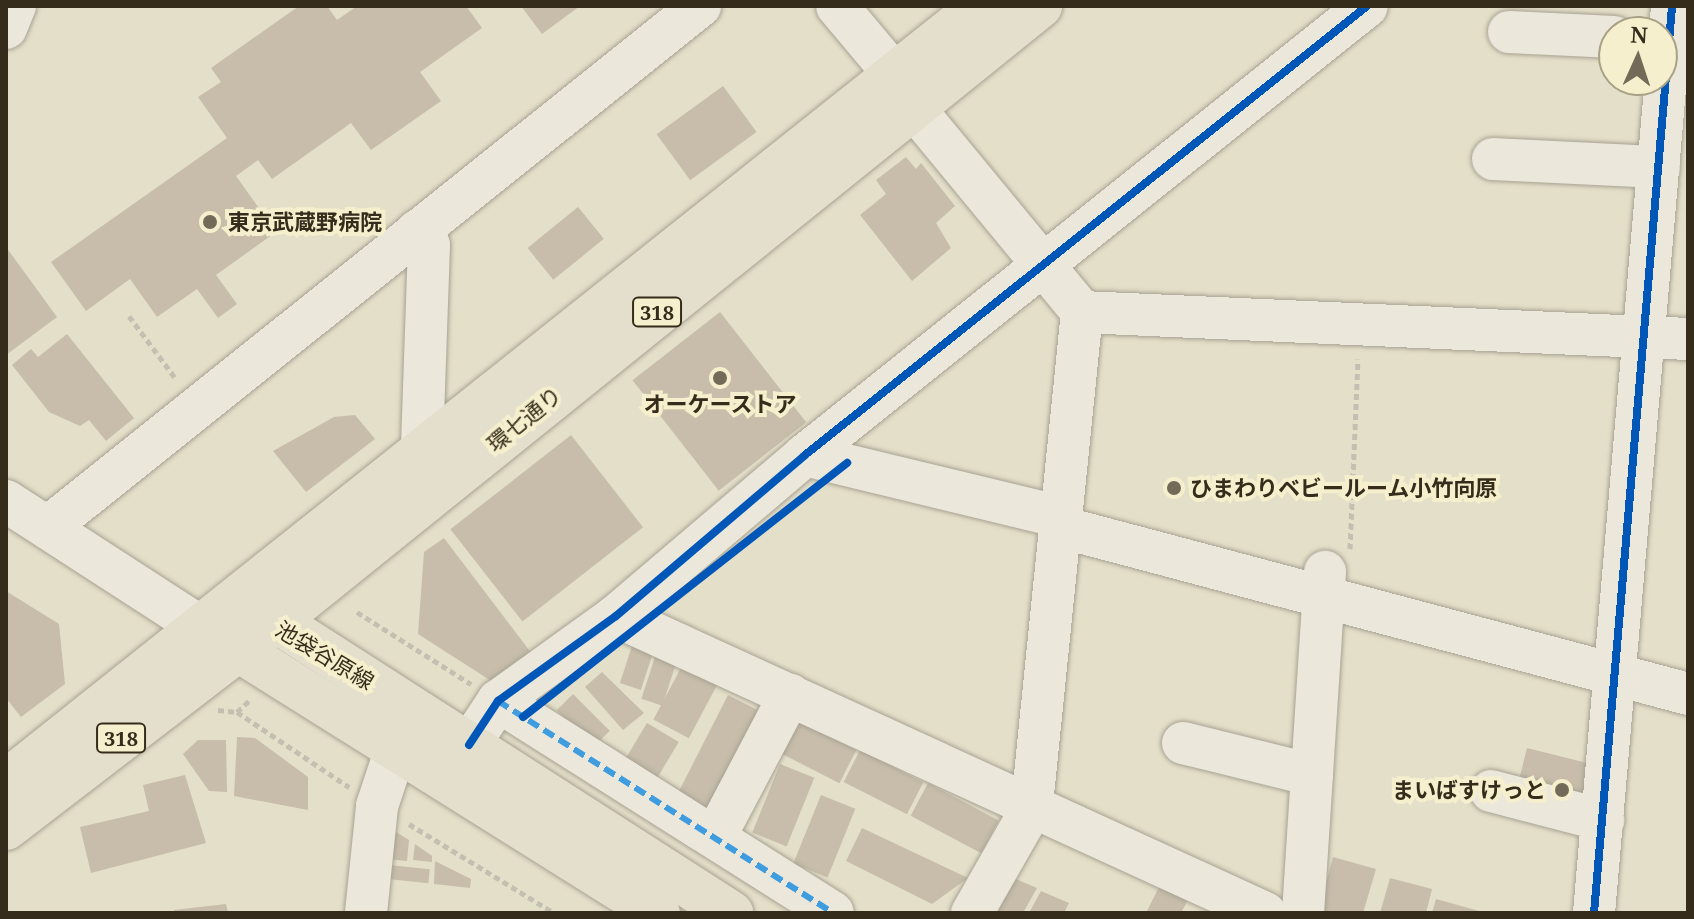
<!DOCTYPE html>
<html>
<head>
<meta charset="utf-8">
<style>
  body { margin:0 }
  #map { position:relative; width:1694px; height:919px; overflow:hidden; background:#e4dfc9; font-family:"Noto Serif","Noto Sans JP",serif }
  div>[style] { position:absolute }
  .building>* { inset:0; background:#c7bdaa; transform-origin:0 0 }
  .path>* { height:5px; margin-top:-2.5px; transform-origin:0; background:repeating-linear-gradient(90deg,#c3c0b2 0 6px,transparent 0 10px) }
  .roads { filter:drop-shadow(0 0 2px #a8a293) drop-shadow(0 0 2px #a8a293) }
  .minor>* { height:42px; margin:-21px; padding:0 21px; transform-origin:21px; border-radius:21px; background:#ebe8db }
  .major>* { height:44px; margin:-22px; padding:0 22px; transform-origin:22px; border-radius:22px; background:#e3dfcc }
  .quiet>* { height:6px; margin-top:-3px; transform-origin:0; background:repeating-linear-gradient(90deg,#3e9cdf 0 12px,transparent 0 18px) }
  .cycleway>* { height:8px; margin:-4px; padding:0 4px; transform-origin:4px; border-radius:4px; background:#0057b8 }
  .dots>* { width:22px; height:22px; translate:-50% -50%; box-sizing:border-box; border:4px solid #f6efcd; border-radius:50% }
  span { translate:-50% -50%; white-space:nowrap; text-align:center; line-height:1.15; -webkit-text-stroke:8px #f6efcd; paint-order:stroke }
  .shield-label span { padding:2px 6px; background:#f6efcd; border:2px solid; border-radius:6px; -webkit-text-stroke-width:0 }
  .shield-label { font-size:20px; color:#362c1b; font-weight:700 }
  .poi-label { font-size:22px; color:#362c1b; font-weight:700 }
  .left { translate:0 -50%; text-align:left }
  .right { translate:-100% -50%; text-align:right }
  .street-label { font-size:22px; color:#362c1b }
  .frame { position:absolute; inset:0; border:8px solid #362c1b; pointer-events:none }
  .north { position:absolute; left:1598px; top:16px; width:80px; height:80px; box-sizing:border-box; background:#f6efcd; border:2px solid #a9a186; border-radius:50%; rotate:3deg; font-size:22px; font-weight:700; line-height:32px; text-align:center; color:#362c1b }
  .north::after { content:''; display:block; margin:auto; width:28px; height:36px; background:#736b58; clip-path:polygon(50% 0,100% 100%,50% 72%,0 100%) }
</style>
</head>
<body>
<div id="map">
  <div class="building">
    <i style="clip-path:polygon(299px 6px,327px 6px,337px 20px,357px 6px,466px 6px,482px 28px,420px 72px,441px 101px,371px 150px,351px 123px,272px 179px,258px 160px,236px 176px,276px 232px,216px 275px,237px 304px,218px 318px,197px 289px,157px 317px,130px 279px,86px 311px,51px 262px,227px 138px,198px 97px,221px 82px,211px 68px)"></i>
    <i style="clip-path:polygon(521px 6px,580px 6px,542px 34px)"></i>
    <i style="left:723px;top:86px;width:57px;height:82px;rotate:54deg"></i>
    <i style="clip-path:polygon(906px 157px,916px 169px,921px 163px,955px 206px,936px 223px,951px 248px,912px 281px,860px 215px,886px 194px,876px 180px)"></i>
    <i style="left:578px;top:207px;width:41px;height:65px;rotate:51deg"></i>
    <i style="clip-path:polygon(6px 247px,57px 317px,6px 355px)"></i>
    <i style="left:720px;top:312px;width:140px;height:111px;rotate:52deg"></i>
    <i style="clip-path:polygon(67px 334px,134px 418px,106px 441px,89px 420px,80px 426px,49px 412px,12px 365px,31px 349px,38px 357px)"></i>
    <i style="clip-path:polygon(355px 415px,375px 439px,306px 492px,273px 451px,334px 417px)"></i>
    <i style="left:571px;top:435px;width:117px;height:153px;rotate:52deg"></i>
    <i style="clip-path:polygon(444px 538px,532px 654px,496px 684px,418px 634px,424px 552px)"></i>
    <i style="clip-path:polygon(6px 591px,59px 624px,65px 684px,21px 717px,6px 698px)"></i>
    <i style="left:632px;top:646px;width:22px;height:39px;rotate:18deg"></i>
    <i style="left:655px;top:657px;width:22px;height:44px;rotate:18deg"></i>
    <i style="left:684px;top:662px;width:40px;height:65px;rotate:28deg"></i>
    <i style="clip-path:polygon(602px 672px,644px 713px,623px 730px,585px 687px)"></i>
    <i style="left:573px;top:694px;width:52px;height:23px;rotate:45deg"></i>
    <i style="left:728px;top:695px;width:37px;height:111px;rotate:27deg"></i>
    <i style="left:793px;top:718px;width:71px;height:37px;rotate:27deg"></i>
    <i style="left:647px;top:723px;width:37px;height:48px;rotate:31deg"></i>
    <i style="clip-path:polygon(237px 737px,255px 738px,308px 777px,308px 810px,234px 796px)"></i>
    <i style="clip-path:polygon(198px 740px,226px 740px,227px 792px,209px 791px,183px 754px)"></i>
    <i style="left:1527px;top:748px;width:72px;height:38px;rotate:14deg"></i>
    <i style="left:860px;top:750px;width:71px;height:36px;rotate:27deg"></i>
    <i style="left:780px;top:764px;width:37px;height:74px;rotate:22deg"></i>
    <i style="clip-path:polygon(185px 775px,206px 843px,91px 873px,80px 827px,149px 811px,143px 785px)"></i>
    <i style="left:928px;top:783px;width:80px;height:37px;rotate:28deg"></i>
    <i style="left:821px;top:795px;width:37px;height:74px;rotate:22deg"></i>
    <i style="clip-path:polygon(862px 828px,968px 878px,932px 904px,846px 861px)"></i>
    <i style="clip-path:polygon(391px 829px,409px 840px,407px 861px,387px 859px)"></i>
    <i style="clip-path:polygon(415px 844px,432px 856px,432px 862px,413px 860px)"></i>
    <i style="clip-path:polygon(1333px 857px,1376px 869px,1363px 913px,1318px 913px)"></i>
    <i style="clip-path:polygon(435px 861px,471px 879px,470px 888px,434px 884px)"></i>
    <i style="left:389px;top:865px;width:41px;height:14px;rotate:6deg"></i>
    <i style="clip-path:polygon(1009px 876px,1037px 888px,1023px 913px,989px 913px)"></i>
    <i style="clip-path:polygon(1390px 878px,1432px 889px,1426px 913px,1380px 913px)"></i>
    <i style="clip-path:polygon(1160px 885px,1188px 900px,1181px 913px,1146px 913px)"></i>
    <i style="clip-path:polygon(1041px 891px,1069px 903px,1064px 913px,1029px 913px)"></i>
    <i style="clip-path:polygon(1436px 899px,1483px 912px,1483px 913px,1432px 913px)"></i>
    <i style="clip-path:polygon(226px 904px,228px 913px,175px 913px,174px 910px)"></i>
  </div>
  <div class="path">
    <i style="left:129px;top:316px;width:79px;rotate:53.3deg"></i>
    <i style="left:1350px;top:549px;width:190px;rotate:-87.6deg"></i>
    <i style="left:357px;top:612px;width:135px;rotate:32.3deg"></i>
    <i style="left:218px;top:710px;width:19px;rotate:6deg"></i>
    <i style="left:237px;top:712px;width:135px;rotate:33.8deg"></i>
    <i style="left:237px;top:712px;width:19px;rotate:-43deg"></i>
    <i style="left:409px;top:824px;width:170px;rotate:31.5deg"></i>
  </div>
  <div class="roads">
    <div class="minor">
      <i style="left:837px;top:6px;width:89px;rotate:50deg"></i>
      <i style="left:6px;top:28px;width:24px;rotate:-68deg"></i>
      <i style="left:1509px;top:32px;width:105px;rotate:2.7deg"></i>
      <i style="left:913px;top:107px;width:266px;rotate:50.5deg"></i>
      <i style="left:1082px;top:312px;width:499px;rotate:95.8deg"></i>
      <i style="left:1032px;top:808px;width:121px;rotate:119.7deg"></i>
      <i style="left:1493px;top:159px;width:166px;rotate:2.8deg"></i>
      <i style="left:417px;top:231px;width:18px;rotate:49deg"></i>
      <i style="left:429px;top:245px;width:201px;rotate:92deg"></i>
      <i style="left:1082px;top:312px;width:607px;rotate:2.55deg"></i>
      <i style="left:805px;top:455px;width:264px;rotate:13.6deg"></i>
      <i style="left:6px;top:501px;width:232px;rotate:32.9deg"></i>
      <i style="left:48px;top:527px;width:835px;rotate:-38.63deg"></i>
      <i style="left:1061px;top:527px;width:649px;rotate:14.91deg"></i>
      <i style="left:616px;top:616px;width:714px;rotate:24.59deg"></i>
      <i style="left:498px;top:701px;width:396px;rotate:32.3deg"></i>
      <i style="left:1183px;top:743px;width:133px;rotate:13.9deg"></i>
      <i style="left:469px;top:745px;width:53px;rotate:-56.6deg"></i>
      <i style="left:498px;top:701px;width:145px;rotate:-35.8deg"></i>
      <i style="left:616px;top:616px;width:248px;rotate:-40.4deg"></i>
      <i style="left:805px;top:455px;width:719px;rotate:-38.62deg"></i>
      <i style="left:1491px;top:791px;width:116px;rotate:14.5deg"></i>
      <i style="left:715px;top:837px;width:161px;rotate:-62.2deg"></i>
      <i style="left:366px;top:913px;width:108px;rotate:-84.1deg"></i>
      <i style="left:377px;top:806px;width:63px;rotate:-71.6deg"></i>
      <i style="left:1303px;top:913px;width:342px;rotate:-86.3deg"></i>
      <i style="left:1594px;top:913px;width:910px;rotate:-85.08deg"></i>
    </div>
    <div class="major">
      <i style="left:247px;top:623px;width:29px;rotate:-4deg"></i>
      <i style="left:276px;top:621px;width:541px;rotate:32.69deg"></i>
      <i style="left:213px;top:634px;width:525px;rotate:32.09deg"></i>
      <i style="left:6px;top:782px;width:1246px;rotate:-38.52deg"></i>
      <i style="left:6px;top:828px;width:340px;rotate:-37.5deg"></i>
      <i style="left:276px;top:621px;width:981px;rotate:-38.83deg"></i>
    </div>
  </div>
  <div class="quiet">
    <i style="left:498px;top:701px;width:396px;rotate:32.3deg"></i>
  </div>
  <div class="cycleway">
    <i style="left:523px;top:717px;width:412px;rotate:-38.1deg"></i>
    <i style="left:469px;top:745px;width:53px;rotate:-56.6deg"></i>
    <i style="left:498px;top:701px;width:145px;rotate:-35.8deg"></i>
    <i style="left:616px;top:616px;width:248px;rotate:-40.4deg"></i>
    <i style="left:805px;top:455px;width:719px;rotate:-38.62deg"></i>
    <i style="left:1594px;top:913px;width:910px;rotate:-85.08deg"></i>
  </div>
  <div class="dots">
    <i style="left:210px;top:222px;background:#736b58"></i>
    <i style="left:720px;top:378px;background:#736b58"></i>
    <i style="left:1174px;top:488px;background:#736b58"></i>
    <i style="left:1562px;top:790px;background:#736b58"></i>
  </div>
  <div class="shield-label">
    <span style="left:657px;top:312px">318</span>
    <span style="left:121px;top:738px">318</span>
  </div>
  <div class="poi-label">
    <span class="left" style="left:228px;top:222px">東京武蔵野病院</span>
    <span style="left:720px;top:404px">オーケーストア</span>
    <span class="left" style="left:1190px;top:488px">ひまわりベビールーム小竹向原</span>
    <span class="right" style="left:1546px;top:790px">まいばすけっと</span>
  </div>
  <div class="street-label">
    <span style="left:524px;top:419px;rotate:-39deg">環七通り</span>
    <span style="left:325px;top:655px;rotate:31deg">池袋谷原線</span>
  </div>
  <div class="frame"></div>
  <div class="north">N</div>
</div>
</body>
</html>
